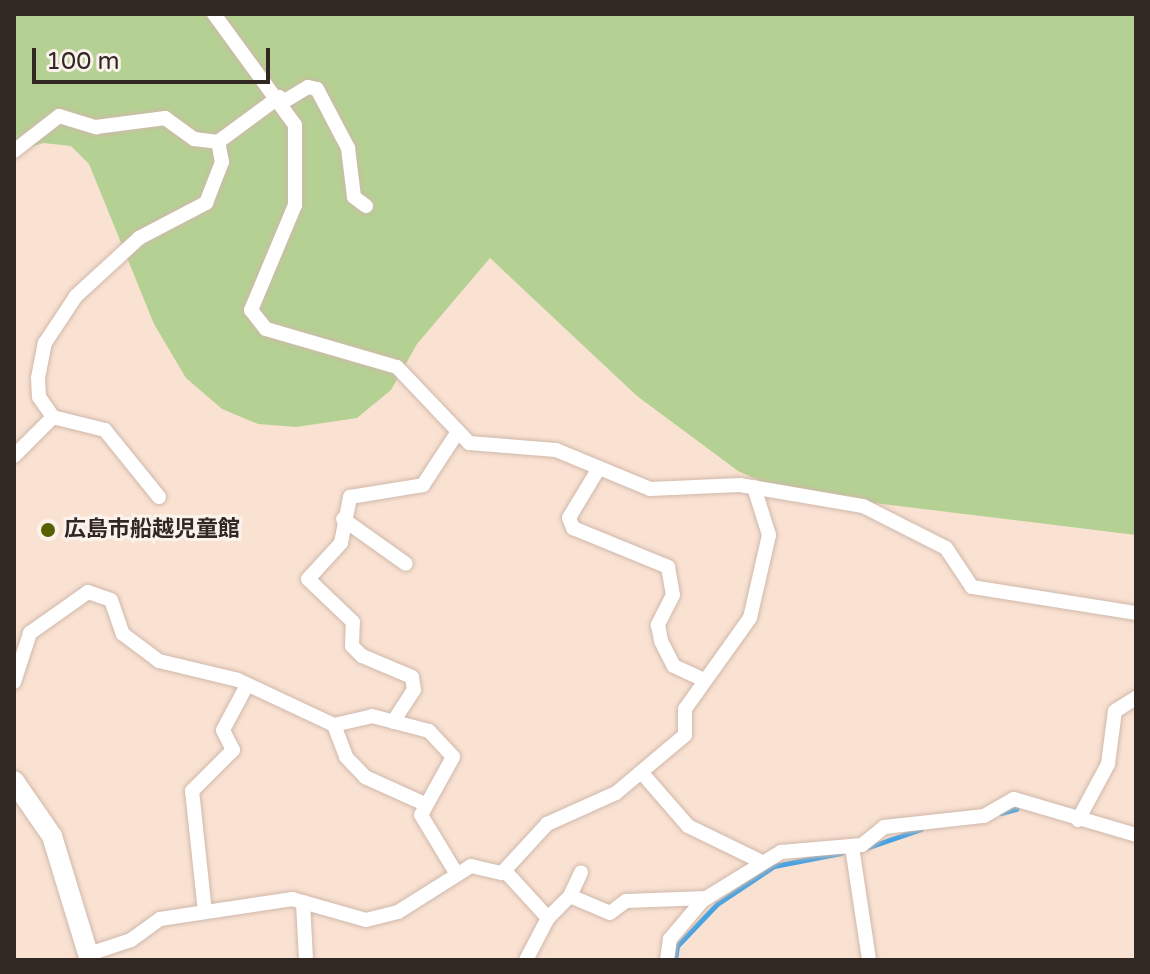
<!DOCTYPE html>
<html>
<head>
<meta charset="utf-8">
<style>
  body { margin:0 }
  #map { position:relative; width:1150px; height:974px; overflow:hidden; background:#fae2d3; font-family:"Varela Round","Noto Sans JP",sans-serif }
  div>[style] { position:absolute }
  .green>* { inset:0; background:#b5d093 }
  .stream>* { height:5px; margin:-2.5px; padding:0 2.5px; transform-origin:2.5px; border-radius:2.5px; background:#45a2e3 }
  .roads { filter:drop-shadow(0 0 2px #cfb8aa) drop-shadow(0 0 2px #cfb8aa) }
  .street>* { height:14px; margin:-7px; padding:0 7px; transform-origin:7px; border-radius:7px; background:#fff }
  .secondary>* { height:20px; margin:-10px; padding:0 10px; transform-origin:10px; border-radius:10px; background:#fff }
  .dots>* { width:22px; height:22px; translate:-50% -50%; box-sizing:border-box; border:4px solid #fcf2ec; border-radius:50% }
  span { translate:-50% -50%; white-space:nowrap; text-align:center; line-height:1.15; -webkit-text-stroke:6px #fcf2ec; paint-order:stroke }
  .poi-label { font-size:22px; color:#312823; font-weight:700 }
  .left { translate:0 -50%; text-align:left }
  .frame { position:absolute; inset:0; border:16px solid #312823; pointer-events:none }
  .scale { position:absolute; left:32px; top:48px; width:238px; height:36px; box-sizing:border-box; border:4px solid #312823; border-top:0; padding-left:10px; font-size:24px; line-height:28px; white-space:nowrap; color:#312823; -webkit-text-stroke:6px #fcf2ec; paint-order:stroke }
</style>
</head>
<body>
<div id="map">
  <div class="green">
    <i style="clip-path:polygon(14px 14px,1136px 14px,1136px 535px,784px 492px,738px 471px,637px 396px,490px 258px,417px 344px,391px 390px,357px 418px,296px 427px,258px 424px,222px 409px,186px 378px,154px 324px,89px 164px,71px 146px,43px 143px,14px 153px)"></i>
  </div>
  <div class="stream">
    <i style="left:1001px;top:813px;width:16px;rotate:-15deg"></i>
    <i style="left:863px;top:849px;width:61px;rotate:-19deg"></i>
    <i style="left:675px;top:960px;width:14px;rotate:-82deg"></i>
    <i style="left:677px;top:946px;width:58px;rotate:-46.4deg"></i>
    <i style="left:717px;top:904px;width:69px;rotate:-33.7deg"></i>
    <i style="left:774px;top:866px;width:68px;rotate:-11deg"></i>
  </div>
  <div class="roads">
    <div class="street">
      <i style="left:214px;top:14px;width:137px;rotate:53.9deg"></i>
      <i style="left:295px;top:125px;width:80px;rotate:90deg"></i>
      <i style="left:295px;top:205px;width:114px;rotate:112.7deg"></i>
      <i style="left:251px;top:310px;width:24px;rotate:52deg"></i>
      <i style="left:266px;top:329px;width:136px;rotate:16.2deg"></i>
      <i style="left:397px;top:367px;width:105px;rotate:46.5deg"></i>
      <i style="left:469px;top:443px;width:87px;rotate:4.6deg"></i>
      <i style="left:556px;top:450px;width:102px;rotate:22.5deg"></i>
      <i style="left:650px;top:489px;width:90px;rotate:-2.5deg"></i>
      <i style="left:740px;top:485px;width:125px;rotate:9.7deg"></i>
      <i style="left:863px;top:506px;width:93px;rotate:26.8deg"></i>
      <i style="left:946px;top:548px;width:47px;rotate:56.3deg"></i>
      <i style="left:972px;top:587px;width:166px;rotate:9deg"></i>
      <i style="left:283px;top:102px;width:29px;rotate:-31deg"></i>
      <i style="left:308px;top:87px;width:9px;rotate:13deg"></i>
      <i style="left:317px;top:89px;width:67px;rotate:62.3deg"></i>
      <i style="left:348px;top:148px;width:49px;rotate:83deg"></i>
      <i style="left:354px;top:197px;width:15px;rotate:37deg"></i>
      <i style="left:14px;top:151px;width:57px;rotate:-37.9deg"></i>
      <i style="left:59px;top:116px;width:39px;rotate:17deg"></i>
      <i style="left:96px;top:127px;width:70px;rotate:-7.4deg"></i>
      <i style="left:165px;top:118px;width:36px;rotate:36deg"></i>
      <i style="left:194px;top:139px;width:24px;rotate:7deg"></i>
      <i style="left:218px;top:142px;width:76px;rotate:-36.4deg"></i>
      <i style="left:14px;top:456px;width:55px;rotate:-45deg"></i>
      <i style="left:599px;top:468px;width:58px;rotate:121deg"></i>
      <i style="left:569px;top:518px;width:11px;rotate:68deg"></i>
      <i style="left:573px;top:528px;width:103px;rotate:22.3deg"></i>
      <i style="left:668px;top:567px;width:28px;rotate:80deg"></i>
      <i style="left:673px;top:595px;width:34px;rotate:117deg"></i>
      <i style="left:658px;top:625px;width:16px;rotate:79deg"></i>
      <i style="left:661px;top:641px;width:28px;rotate:63deg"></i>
      <i style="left:674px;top:666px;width:31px;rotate:25deg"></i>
      <i style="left:159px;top:497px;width:86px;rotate:-128.9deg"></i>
      <i style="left:105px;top:430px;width:54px;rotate:-166deg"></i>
      <i style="left:53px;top:417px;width:24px;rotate:-125deg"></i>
      <i style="left:39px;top:397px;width:19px;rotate:-93deg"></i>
      <i style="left:38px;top:378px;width:36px;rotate:-79deg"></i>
      <i style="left:45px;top:343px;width:56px;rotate:-56.6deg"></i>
      <i style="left:76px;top:296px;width:86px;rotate:-42.6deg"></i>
      <i style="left:139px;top:238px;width:76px;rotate:-27.6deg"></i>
      <i style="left:206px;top:203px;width:44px;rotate:-68.7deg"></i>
      <i style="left:222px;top:162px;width:20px;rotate:-101deg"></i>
      <i style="left:343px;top:519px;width:77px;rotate:35.5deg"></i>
      <i style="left:14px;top:682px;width:52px;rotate:-71.9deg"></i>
      <i style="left:30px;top:633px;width:71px;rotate:-35.3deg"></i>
      <i style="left:88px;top:592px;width:24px;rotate:19deg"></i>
      <i style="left:111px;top:600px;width:36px;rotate:71deg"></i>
      <i style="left:123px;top:634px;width:45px;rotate:36.9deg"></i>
      <i style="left:159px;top:661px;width:81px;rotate:13.5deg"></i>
      <i style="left:238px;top:680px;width:106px;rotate:25.1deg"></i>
      <i style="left:334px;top:725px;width:39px;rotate:-13deg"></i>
      <i style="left:372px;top:716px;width:59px;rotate:14.7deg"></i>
      <i style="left:429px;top:731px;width:35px;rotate:47deg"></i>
      <i style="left:453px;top:757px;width:66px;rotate:118.9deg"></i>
      <i style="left:421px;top:815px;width:68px;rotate:58.9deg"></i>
      <i style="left:393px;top:722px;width:38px;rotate:-57deg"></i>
      <i style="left:414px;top:690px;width:13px;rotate:-99deg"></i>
      <i style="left:412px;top:677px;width:54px;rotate:-157.2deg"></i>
      <i style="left:362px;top:656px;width:14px;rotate:-135deg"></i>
      <i style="left:352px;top:646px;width:24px;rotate:-88deg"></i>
      <i style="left:353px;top:622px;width:62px;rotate:-136.3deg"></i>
      <i style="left:308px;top:579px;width:49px;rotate:-47.5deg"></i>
      <i style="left:341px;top:543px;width:47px;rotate:-78.9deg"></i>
      <i style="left:350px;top:497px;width:74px;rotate:-9.3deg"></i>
      <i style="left:423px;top:485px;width:62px;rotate:-56.8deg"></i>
      <i style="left:334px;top:725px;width:34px;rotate:69deg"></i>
      <i style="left:346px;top:757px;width:28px;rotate:46deg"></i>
      <i style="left:365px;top:777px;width:66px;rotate:24.2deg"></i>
      <i style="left:642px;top:773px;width:70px;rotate:49deg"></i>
      <i style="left:688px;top:826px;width:80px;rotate:25.9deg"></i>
      <i style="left:1078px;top:820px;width:64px;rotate:-61.8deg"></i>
      <i style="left:1108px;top:764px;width:53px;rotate:-82.5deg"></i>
      <i style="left:1115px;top:711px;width:25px;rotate:-32deg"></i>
      <i style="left:852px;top:847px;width:114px;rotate:81.4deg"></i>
      <i style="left:505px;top:871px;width:64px;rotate:47.5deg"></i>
      <i style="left:548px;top:918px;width:47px;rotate:117.6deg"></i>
      <i style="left:570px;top:896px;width:26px;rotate:-65deg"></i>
      <i style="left:303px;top:902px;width:58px;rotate:87deg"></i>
      <i style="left:205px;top:912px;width:122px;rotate:-96.1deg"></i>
      <i style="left:192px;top:791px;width:58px;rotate:-45deg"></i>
      <i style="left:233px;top:750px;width:22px;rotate:-117deg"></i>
      <i style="left:223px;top:730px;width:51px;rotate:-61.9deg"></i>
      <i style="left:548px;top:918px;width:31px;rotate:-45deg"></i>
      <i style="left:570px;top:896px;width:43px;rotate:23deg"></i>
      <i style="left:610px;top:913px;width:20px;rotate:-37deg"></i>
      <i style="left:626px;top:901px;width:81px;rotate:-2.1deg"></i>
      <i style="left:89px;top:954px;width:44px;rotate:-18.4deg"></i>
      <i style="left:131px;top:940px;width:36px;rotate:-36deg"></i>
      <i style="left:160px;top:919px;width:134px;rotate:-8.6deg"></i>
      <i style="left:292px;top:899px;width:77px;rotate:15.8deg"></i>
      <i style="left:366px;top:920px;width:33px;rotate:-14deg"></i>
      <i style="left:398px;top:912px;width:86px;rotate:-32.2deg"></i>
      <i style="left:471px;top:866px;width:32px;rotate:13deg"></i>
      <i style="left:502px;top:873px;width:67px;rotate:-47.4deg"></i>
      <i style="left:547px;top:824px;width:76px;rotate:-24.2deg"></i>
      <i style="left:616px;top:793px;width:90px;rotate:-40deg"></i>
      <i style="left:685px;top:735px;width:26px;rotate:-90deg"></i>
      <i style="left:685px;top:709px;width:112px;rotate:-54.5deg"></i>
      <i style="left:750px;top:618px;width:85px;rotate:-77.1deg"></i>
      <i style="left:769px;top:535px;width:50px;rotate:-107.4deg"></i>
      <i style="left:667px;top:960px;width:21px;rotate:-82deg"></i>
      <i style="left:670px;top:939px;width:51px;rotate:-49.8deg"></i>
      <i style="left:703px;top:900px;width:92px;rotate:-31.6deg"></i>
      <i style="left:781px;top:852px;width:81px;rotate:-4.9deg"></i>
      <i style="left:862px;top:845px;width:28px;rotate:-39deg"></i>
      <i style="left:884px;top:827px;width:101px;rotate:-6.3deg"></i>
      <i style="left:984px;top:816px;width:34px;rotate:-30deg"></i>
      <i style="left:1014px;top:799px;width:127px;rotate:16.4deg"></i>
    </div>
    <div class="secondary">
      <i style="left:14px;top:781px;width:67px;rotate:55.4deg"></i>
      <i style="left:52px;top:836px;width:130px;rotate:73deg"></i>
    </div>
  </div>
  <div class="dots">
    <i style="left:48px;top:530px;background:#576100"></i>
  </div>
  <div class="poi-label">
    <span class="left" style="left:64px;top:530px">広島市船越児童館</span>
  </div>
  <div class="frame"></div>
  <div class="scale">100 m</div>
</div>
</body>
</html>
